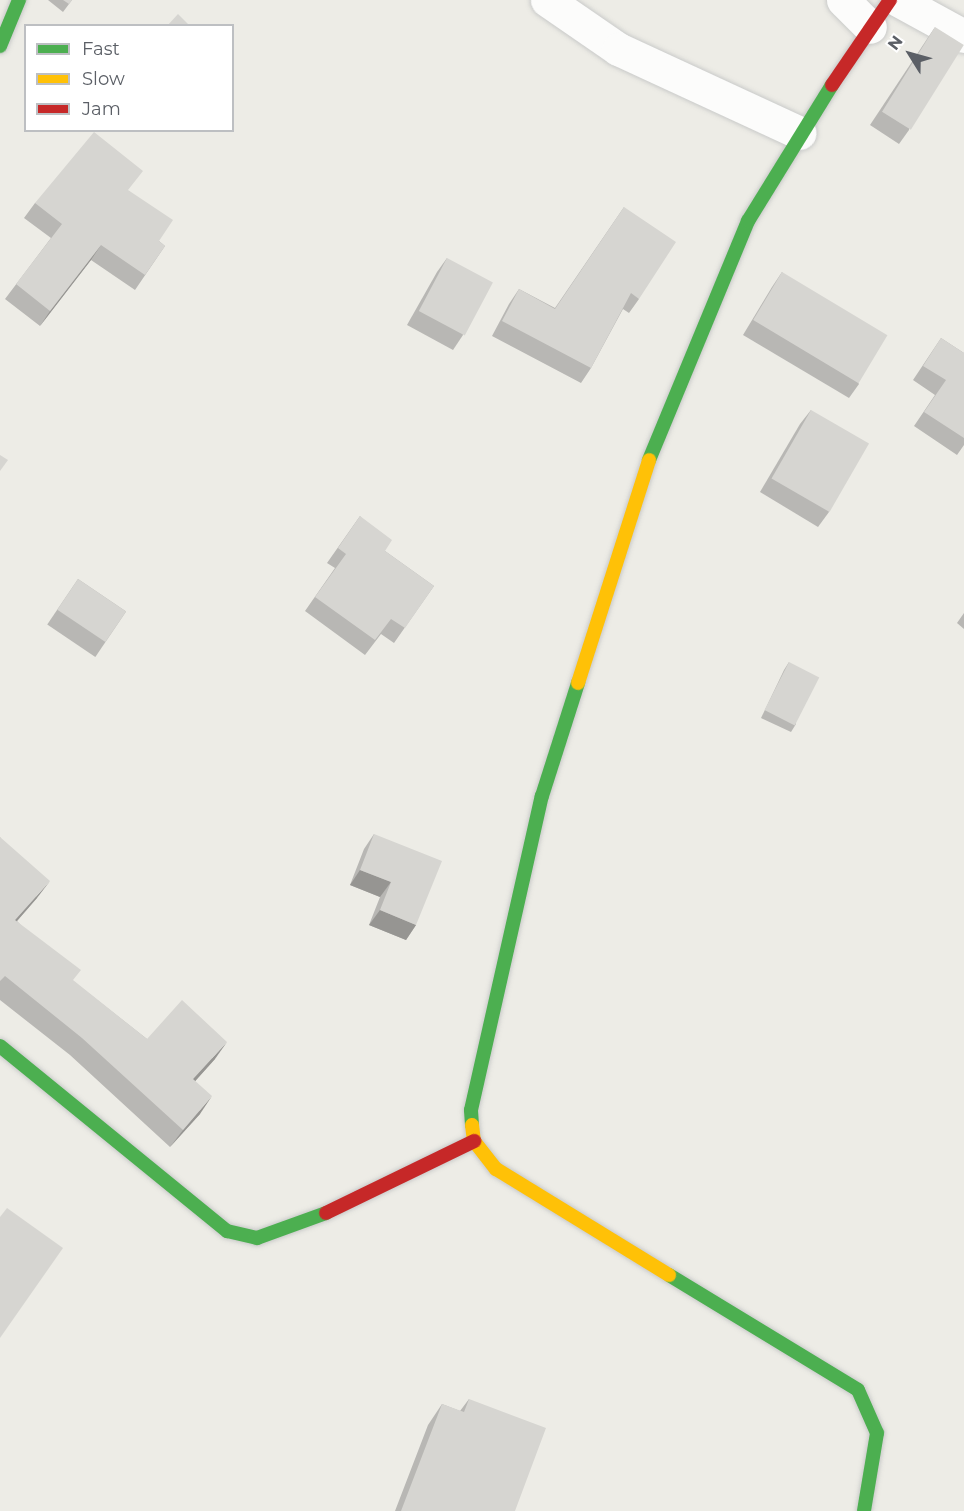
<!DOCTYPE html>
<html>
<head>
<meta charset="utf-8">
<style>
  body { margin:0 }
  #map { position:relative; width:964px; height:1511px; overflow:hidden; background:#edece6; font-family:Montserrat,sans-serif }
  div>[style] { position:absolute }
  .roads { filter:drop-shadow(0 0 2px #c9cac9) drop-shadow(0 0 2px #c9cac9) }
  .street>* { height:33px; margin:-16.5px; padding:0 16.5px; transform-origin:16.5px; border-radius:16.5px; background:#fcfcfb }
  .fast>* { height:14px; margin:-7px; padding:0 7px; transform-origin:7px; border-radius:7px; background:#4caf50 }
  .slow>* { height:14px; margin:-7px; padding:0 7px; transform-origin:7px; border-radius:7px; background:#ffc107 }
  .jam>* { height:14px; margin:-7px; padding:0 7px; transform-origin:7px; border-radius:7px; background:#c62828 }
  .wall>* { inset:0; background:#b8b7b4; transform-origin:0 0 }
  .shaded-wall>* { inset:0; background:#969592 }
  .building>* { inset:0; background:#d6d5d1; transform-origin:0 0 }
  span { translate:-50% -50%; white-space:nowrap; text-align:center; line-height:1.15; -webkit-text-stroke:6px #fff; paint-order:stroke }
  .legend { position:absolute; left:24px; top:24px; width:210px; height:108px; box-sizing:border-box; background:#fff; border:2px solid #bdbfc2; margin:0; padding:8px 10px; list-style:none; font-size:18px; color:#5b5f66 }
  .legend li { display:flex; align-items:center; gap:12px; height:30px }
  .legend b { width:30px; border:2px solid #bdbfc2 }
  .north { position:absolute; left:880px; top:24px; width:60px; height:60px; -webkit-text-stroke:4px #fff; paint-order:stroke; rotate:307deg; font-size:16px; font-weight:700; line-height:24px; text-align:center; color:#5b5f66 }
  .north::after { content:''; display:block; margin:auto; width:21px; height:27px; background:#5b5f66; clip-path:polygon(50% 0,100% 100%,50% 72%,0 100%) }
</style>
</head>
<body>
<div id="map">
  <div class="roads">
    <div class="street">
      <i style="left:547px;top:0;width:86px;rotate:34.6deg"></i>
      <i style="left:618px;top:49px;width:200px;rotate:24.8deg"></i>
      <i style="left:843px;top:0;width:38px;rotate:45deg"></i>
      <i style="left:898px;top:0;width:75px;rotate:28.6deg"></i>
    </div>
    <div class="fast">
      <i style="left:0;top:46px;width:50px;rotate:-67.6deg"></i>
      <i style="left:649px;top:460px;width:259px;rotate:-67.5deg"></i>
      <i style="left:748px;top:221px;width:160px;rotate:-58.3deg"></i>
      <i style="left:0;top:1046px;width:293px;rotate:39.2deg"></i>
      <i style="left:227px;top:1231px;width:31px;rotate:13deg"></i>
      <i style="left:257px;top:1238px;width:73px;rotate:-19.9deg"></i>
      <i style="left:472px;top:1125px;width:15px;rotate:-94deg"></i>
      <i style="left:471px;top:1110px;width:322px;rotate:-77.3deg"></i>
      <i style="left:542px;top:796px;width:119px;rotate:-72.3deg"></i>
      <i style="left:669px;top:1275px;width:221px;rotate:31.3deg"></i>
      <i style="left:858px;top:1390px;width:47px;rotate:66.2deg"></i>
      <i style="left:877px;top:1433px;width:79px;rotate:99.5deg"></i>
    </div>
    <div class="slow">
      <i style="left:578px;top:683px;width:234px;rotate:-72.3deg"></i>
      <i style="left:472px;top:1125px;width:16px;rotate:83deg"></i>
      <i style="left:474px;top:1141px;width:36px;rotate:52deg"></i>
      <i style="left:496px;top:1169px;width:203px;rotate:31.5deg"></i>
    </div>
    <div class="jam">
      <i style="left:832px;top:85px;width:103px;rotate:-55.7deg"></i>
      <i style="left:326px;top:1213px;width:165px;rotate:-25.9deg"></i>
    </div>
  </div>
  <div class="wall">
    <i style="clip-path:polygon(48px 0,72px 0,63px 12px)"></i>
    <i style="clip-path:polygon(935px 27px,909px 130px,899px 144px,870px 125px)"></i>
    <i style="clip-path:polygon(129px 191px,159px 241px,165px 246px,135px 290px,91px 260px,40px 326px,5px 299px,51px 238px,24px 218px,35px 203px)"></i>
    <i style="clip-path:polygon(624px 207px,639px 299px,629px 313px,623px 309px,591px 368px,581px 383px,492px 336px,509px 304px,519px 289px,555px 308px)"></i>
    <i style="clip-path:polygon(447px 258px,463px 335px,453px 350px,407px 325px,437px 272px)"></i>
    <i style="clip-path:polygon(782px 272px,859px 384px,849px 398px,743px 335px,772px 287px)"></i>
    <i style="clip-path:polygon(941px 338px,964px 353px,964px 445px,957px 455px,914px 426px,935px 395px,913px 380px)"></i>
    <i style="clip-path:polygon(811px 410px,829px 512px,818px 527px,760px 492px,800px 424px)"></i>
    <i style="clip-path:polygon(360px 516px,385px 551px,434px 586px,394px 643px,381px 634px,365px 655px,305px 611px,335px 568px,327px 563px)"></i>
    <i style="left:78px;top:579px;width:58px;height:55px;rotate:34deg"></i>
    <i style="clip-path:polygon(964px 613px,964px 629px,957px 623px)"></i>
    <i style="clip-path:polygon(789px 662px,796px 724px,791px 732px,761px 718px,784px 670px)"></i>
    <i style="clip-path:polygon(374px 834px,416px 925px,406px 940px,369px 925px,380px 897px,350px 885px,364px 849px)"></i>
    <i style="clip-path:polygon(0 837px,37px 898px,17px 921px,73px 981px,147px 1039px,215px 1059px,195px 1081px,200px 1114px,170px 1147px,70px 1055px,0 1000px)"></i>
    <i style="clip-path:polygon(469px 1399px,515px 1511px,395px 1511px,428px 1425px,442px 1404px,460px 1411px)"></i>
  </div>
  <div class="shaded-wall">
    <i style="clip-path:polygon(101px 245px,91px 260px,40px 326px,50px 311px)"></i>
    <i style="clip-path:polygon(360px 870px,391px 882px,380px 897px,350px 885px)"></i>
    <i style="clip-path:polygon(50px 881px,37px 898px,3px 937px,15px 920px)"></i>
    <i style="clip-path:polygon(380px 910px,416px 925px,406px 940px,369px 925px)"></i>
    <i style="clip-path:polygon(227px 1042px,215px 1059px,181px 1097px,193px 1079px)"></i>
    <i style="clip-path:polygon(212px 1096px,200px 1114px,170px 1147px,183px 1130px)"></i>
  </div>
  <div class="building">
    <i style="clip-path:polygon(63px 0,72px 0,69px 4px)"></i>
    <i style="clip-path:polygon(178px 14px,190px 26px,167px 26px)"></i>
    <i style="left:935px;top:27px;width:34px;height:100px;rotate:32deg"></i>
    <i style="clip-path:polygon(94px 132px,143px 171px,128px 190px,173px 220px,159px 241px,165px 246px,145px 275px,101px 245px,50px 311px,16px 284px,62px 224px,35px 203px)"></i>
    <i style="clip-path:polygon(624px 207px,676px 242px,639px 299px,631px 293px,591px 368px,502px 321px,519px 289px,555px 309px)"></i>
    <i style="left:447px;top:258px;width:52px;height:60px;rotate:28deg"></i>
    <i style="left:782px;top:272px;width:123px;height:56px;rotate:31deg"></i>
    <i style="clip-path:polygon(941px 338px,964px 353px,964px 438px,924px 412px,946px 380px,923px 366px)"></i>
    <i style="left:811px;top:410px;width:67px;height:79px;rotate:30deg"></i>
    <i style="clip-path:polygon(0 455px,8px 460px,0 471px)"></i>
    <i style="clip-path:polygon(360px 516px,392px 540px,385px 551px,434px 586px,405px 628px,391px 619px,375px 640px,315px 597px,346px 554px,338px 548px)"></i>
    <i style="left:78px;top:579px;width:58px;height:37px;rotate:34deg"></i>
    <i style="left:789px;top:662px;width:34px;height:54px;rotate:27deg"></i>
    <i style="clip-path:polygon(374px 834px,442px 861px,416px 925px,380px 910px,391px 882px,360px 870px)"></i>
    <i style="clip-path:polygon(0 837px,50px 881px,15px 920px,81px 970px,73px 980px,147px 1039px,182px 1000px,227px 1042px,193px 1079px,212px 1096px,183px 1130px,82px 1038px,5px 976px,0 981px)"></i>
    <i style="clip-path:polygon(7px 1208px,63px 1248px,0 1338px,0 1217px)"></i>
    <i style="clip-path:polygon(469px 1399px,546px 1428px,515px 1511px,401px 1511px,442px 1404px,464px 1412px)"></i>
  </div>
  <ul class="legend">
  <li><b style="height:8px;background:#4caf50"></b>Fast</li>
  <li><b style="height:8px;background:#ffc107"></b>Slow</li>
  <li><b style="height:8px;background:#c62828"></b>Jam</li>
  </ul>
  <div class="north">N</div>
</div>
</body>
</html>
